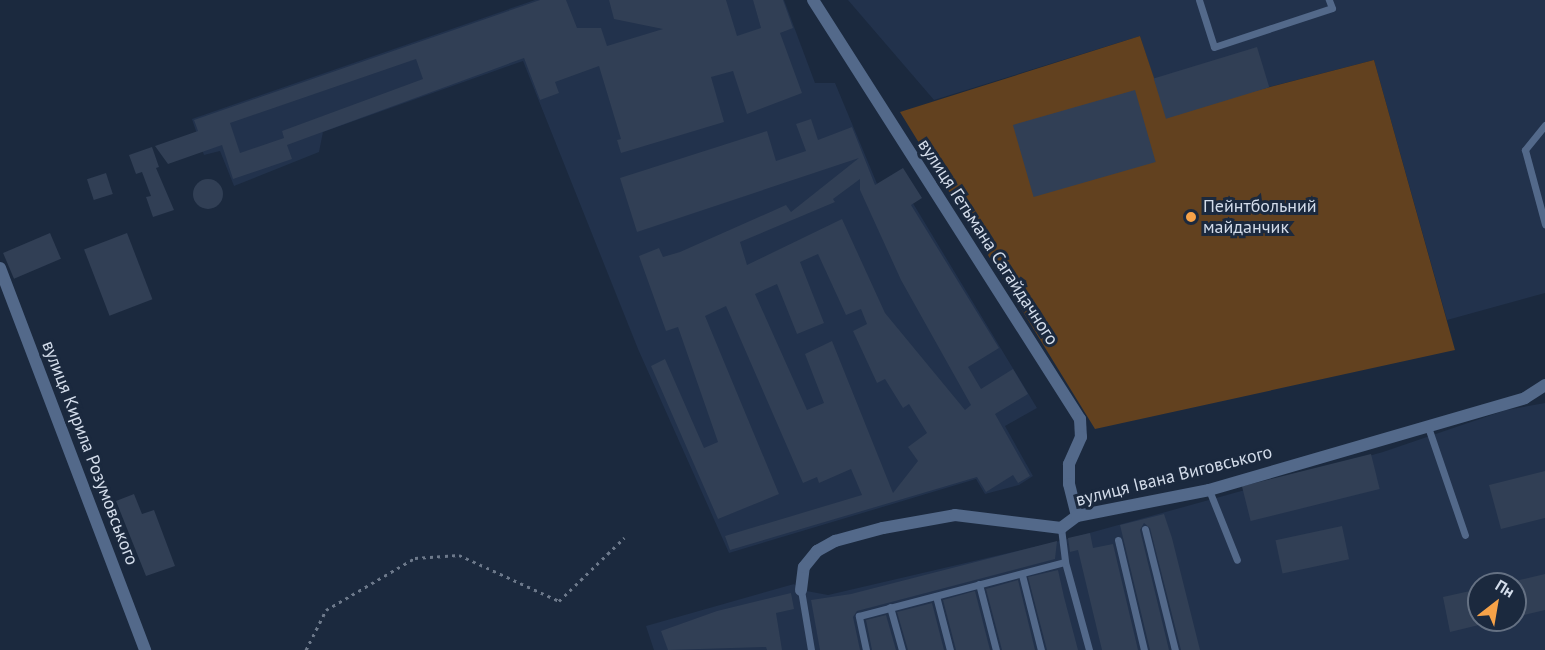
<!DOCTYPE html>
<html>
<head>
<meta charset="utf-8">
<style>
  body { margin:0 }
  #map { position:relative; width:1545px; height:650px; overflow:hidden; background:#1b293e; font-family:"PT Sans",sans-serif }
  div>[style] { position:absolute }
  .built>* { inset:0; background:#22324c }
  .green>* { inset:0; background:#62411f }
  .building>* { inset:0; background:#313f55; transform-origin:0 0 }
  .round { border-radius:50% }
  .path>* { height:3px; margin-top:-1.5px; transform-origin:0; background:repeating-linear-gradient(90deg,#6d798b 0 3px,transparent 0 7.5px) }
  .service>* { height:7px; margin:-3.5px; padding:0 3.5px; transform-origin:3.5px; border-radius:3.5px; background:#53698a }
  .minor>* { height:12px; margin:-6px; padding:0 6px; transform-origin:6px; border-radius:6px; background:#53698a }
  .dots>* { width:16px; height:16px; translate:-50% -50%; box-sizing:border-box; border:3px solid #1b293e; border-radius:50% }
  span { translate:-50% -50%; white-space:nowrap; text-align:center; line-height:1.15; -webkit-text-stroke:6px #1b293e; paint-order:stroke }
  .poi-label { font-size:18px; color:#d3dcea }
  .left { translate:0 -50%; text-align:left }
  .street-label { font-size:18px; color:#d3dcea }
  .north { position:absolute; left:1467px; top:572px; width:60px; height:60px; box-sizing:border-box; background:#1b293e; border:2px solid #657183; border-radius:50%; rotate:31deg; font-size:16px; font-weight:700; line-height:24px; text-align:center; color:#d3dcea }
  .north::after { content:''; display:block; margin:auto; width:21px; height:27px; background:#f6a248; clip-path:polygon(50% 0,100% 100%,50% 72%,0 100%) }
</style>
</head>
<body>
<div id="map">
  <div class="built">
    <i style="clip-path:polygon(535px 0,784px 0,815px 83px,835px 83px,888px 210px,911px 200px,1037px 408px,1005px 426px,1033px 476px,1019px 485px,985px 494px,976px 479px,729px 553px,638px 349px,523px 61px,323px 132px,319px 152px,234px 186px,220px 151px,204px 155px,192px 119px)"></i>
    <i style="clip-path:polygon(848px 0,1545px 0,1545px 293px,1447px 320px,1374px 60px,1165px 114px,1140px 36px,934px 100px)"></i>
    <i style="clip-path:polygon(evenodd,1545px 403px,1545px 650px,654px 650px,646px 626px,794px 584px,801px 590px,828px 595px,1064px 540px,1383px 452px,1506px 410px,1545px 403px,1479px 584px,1515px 584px,1515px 620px,1479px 620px,1479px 584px)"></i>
  </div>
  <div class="green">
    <i style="clip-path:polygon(1140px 36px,1166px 114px,1374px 60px,1455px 350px,1095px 429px,900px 112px)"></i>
  </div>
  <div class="building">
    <i style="clip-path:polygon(evenodd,540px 0,566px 0,577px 28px,601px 28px,607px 46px,663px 29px,614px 19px,609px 0,726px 0,737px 36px,761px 28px,753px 0,783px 0,793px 28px,780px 33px,802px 93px,747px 114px,733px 71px,711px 77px,724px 122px,621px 153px,617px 140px,621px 139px,599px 66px,555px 82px,559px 93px,540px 100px,524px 58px,287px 145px,292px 159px,233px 179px,222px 145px,168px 164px,155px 146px,198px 131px,194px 120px,540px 0,416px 59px,423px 79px,282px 131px,284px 138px,240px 153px,230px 123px,416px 59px)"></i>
    <i style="left:1257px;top:47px;width:42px;height:108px;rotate:73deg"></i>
    <i style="left:1135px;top:90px;width:75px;height:127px;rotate:74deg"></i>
    <i style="clip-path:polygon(evenodd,811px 119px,818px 140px,852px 127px,875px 185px,903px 168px,922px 198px,911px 205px,999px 348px,968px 367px,981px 389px,1013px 369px,1028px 394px,995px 414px,1030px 476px,1018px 483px,1013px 475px,986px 492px,977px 477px,730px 550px,725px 536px,862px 495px,851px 469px,819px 483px,817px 477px,803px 483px,726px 306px,705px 316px,779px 494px,718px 519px,651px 366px,665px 359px,704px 448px,718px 442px,678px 327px,666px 331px,639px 256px,659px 248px,663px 257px,680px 252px,786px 205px,791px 212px,859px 158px,637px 232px,620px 178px,767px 131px,776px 161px,806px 151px,796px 124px,811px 119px,860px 179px,860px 190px,901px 280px,971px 405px,965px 410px,885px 313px,842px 219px,747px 265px,740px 242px,835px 202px,833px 199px,860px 179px,811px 119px,818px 254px,846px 315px,861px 309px,867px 324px,853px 331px,877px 383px,885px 379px,903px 408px,909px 404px,927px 433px,908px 447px,918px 461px,893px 493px,832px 341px,805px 354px,824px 403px,807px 410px,755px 294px,777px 284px,797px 334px,824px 323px,800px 262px,818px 254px)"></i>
    <i style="clip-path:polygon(152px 147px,159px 167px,156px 168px,174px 210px,153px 217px,146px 197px,151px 196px,142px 172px,136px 174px,129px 155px)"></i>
    <i style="left:106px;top:173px;width:22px;height:20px;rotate:72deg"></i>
    <i class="round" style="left:193px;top:179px;width:30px;height:30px"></i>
    <i style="left:50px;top:233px;width:28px;height:51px;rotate:67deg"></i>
    <i style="left:127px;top:233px;width:71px;height:46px;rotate:69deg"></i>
    <i style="left:1371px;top:454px;width:36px;height:133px;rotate:76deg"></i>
    <i style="clip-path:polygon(1545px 471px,1545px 518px,1501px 529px,1489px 485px)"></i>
    <i style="clip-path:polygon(134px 494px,142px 514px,154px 510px,175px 566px,146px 576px,116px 501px)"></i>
    <i style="clip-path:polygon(1164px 514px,1172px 538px,1200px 650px,1181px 650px,1150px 528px,1144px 523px,1140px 530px,1169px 650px,1150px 650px,1120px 525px)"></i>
    <i style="left:1342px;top:526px;width:34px;height:68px;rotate:78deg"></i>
    <i style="clip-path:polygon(1090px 533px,1093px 548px,1113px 544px,1138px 650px,1102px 650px,1078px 550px,1070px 552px,1068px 538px)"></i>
    <i style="clip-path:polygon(1057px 541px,1055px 559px,857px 611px,853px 617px,860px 650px,820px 650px,811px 600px,851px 594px)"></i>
    <i style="clip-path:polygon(1058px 570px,1064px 597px,1078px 650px,1047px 650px,1028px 577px)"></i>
    <i style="clip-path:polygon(1545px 574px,1545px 610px,1515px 617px,1515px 581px)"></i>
    <i style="clip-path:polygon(1018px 580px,1035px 650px,1002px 650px,986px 589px)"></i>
    <i style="clip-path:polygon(1479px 589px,1479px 625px,1450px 632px,1443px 597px)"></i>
    <i style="clip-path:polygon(975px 591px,990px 650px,956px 650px,943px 600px)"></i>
    <i style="clip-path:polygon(791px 593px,794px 609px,776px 613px,782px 650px,767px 650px,766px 647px,668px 650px,661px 631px,717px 611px)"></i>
    <i style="clip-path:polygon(932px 603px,944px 650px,908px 650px,897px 612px)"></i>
    <i style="clip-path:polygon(886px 615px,896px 650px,872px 650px,866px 620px)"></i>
  </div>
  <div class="path">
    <i style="left:306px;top:650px;width:45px;rotate:-63.4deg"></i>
    <i style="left:326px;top:610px;width:103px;rotate:-30.3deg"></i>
    <i style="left:415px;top:558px;width:44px;rotate:-3.9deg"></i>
    <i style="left:459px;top:555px;width:110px;rotate:24.7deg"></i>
    <i style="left:559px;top:601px;width:91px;rotate:-44.1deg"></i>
  </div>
  <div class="service">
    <i style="left:1199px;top:0;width:49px;rotate:72.3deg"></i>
    <i style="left:1214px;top:47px;width:124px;rotate:-18.3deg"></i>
    <i style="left:1332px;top:8px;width:9px;rotate:-111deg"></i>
    <i style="left:1545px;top:125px;width:32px;rotate:129deg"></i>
    <i style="left:1525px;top:150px;width:77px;rotate:74.9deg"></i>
    <i style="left:1428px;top:427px;width:114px;rotate:71.1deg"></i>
    <i style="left:1209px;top:490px;width:75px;rotate:68.2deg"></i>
    <i style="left:1061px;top:528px;width:34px;rotate:83deg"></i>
    <i style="left:1065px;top:562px;width:91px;rotate:74.7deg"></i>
    <i style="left:1145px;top:529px;width:125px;rotate:76.1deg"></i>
    <i style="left:1118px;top:540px;width:113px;rotate:76.7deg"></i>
    <i style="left:1022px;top:575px;width:77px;rotate:75.8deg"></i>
    <i style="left:979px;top:584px;width:68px;rotate:75.6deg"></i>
    <i style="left:801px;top:590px;width:61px;rotate:80.5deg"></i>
    <i style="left:936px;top:596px;width:56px;rotate:75.5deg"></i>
    <i style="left:890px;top:607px;width:45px;rotate:74.4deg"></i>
    <i style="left:866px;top:650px;width:35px;rotate:-102deg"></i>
    <i style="left:859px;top:616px;width:213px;rotate:-14.7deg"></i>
  </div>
  <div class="minor">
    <i style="left:813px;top:0;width:497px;rotate:57.5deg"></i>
    <i style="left:1080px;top:419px;width:18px;rotate:87deg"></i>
    <i style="left:1081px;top:437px;width:30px;rotate:114deg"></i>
    <i style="left:1069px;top:464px;width:20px;rotate:90deg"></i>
    <i style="left:1069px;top:484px;width:33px;rotate:76deg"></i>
    <i style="left:0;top:268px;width:409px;rotate:69.2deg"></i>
    <i style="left:801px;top:590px;width:23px;rotate:-83deg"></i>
    <i style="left:804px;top:567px;width:21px;rotate:-51deg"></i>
    <i style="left:817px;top:551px;width:21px;rotate:-29deg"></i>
    <i style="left:835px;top:541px;width:50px;rotate:-15.2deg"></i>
    <i style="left:883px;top:528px;width:73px;rotate:-10.2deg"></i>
    <i style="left:955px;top:515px;width:107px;rotate:7deg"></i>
    <i style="left:1061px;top:528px;width:20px;rotate:-37deg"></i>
    <i style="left:1077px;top:516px;width:135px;rotate:-11.1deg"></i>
    <i style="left:1209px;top:490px;width:329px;rotate:-16.2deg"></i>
    <i style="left:1525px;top:398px;width:24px;rotate:-33deg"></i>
  </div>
  <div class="dots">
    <i style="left:1191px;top:217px;background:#f6a248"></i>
  </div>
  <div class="poi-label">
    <span class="left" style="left:1203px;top:217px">Пейнтбольний<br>майданчик</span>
  </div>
  <div class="street-label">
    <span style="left:988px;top:242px;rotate:57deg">вулиця Гетьмана Сагайдачного</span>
    <span style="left:90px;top:453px;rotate:69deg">вулиця Кирила Розумовського</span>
    <span style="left:1174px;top:476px;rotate:-14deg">вулиця Івана Виговського</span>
  </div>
  <div class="north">Пн</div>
</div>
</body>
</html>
